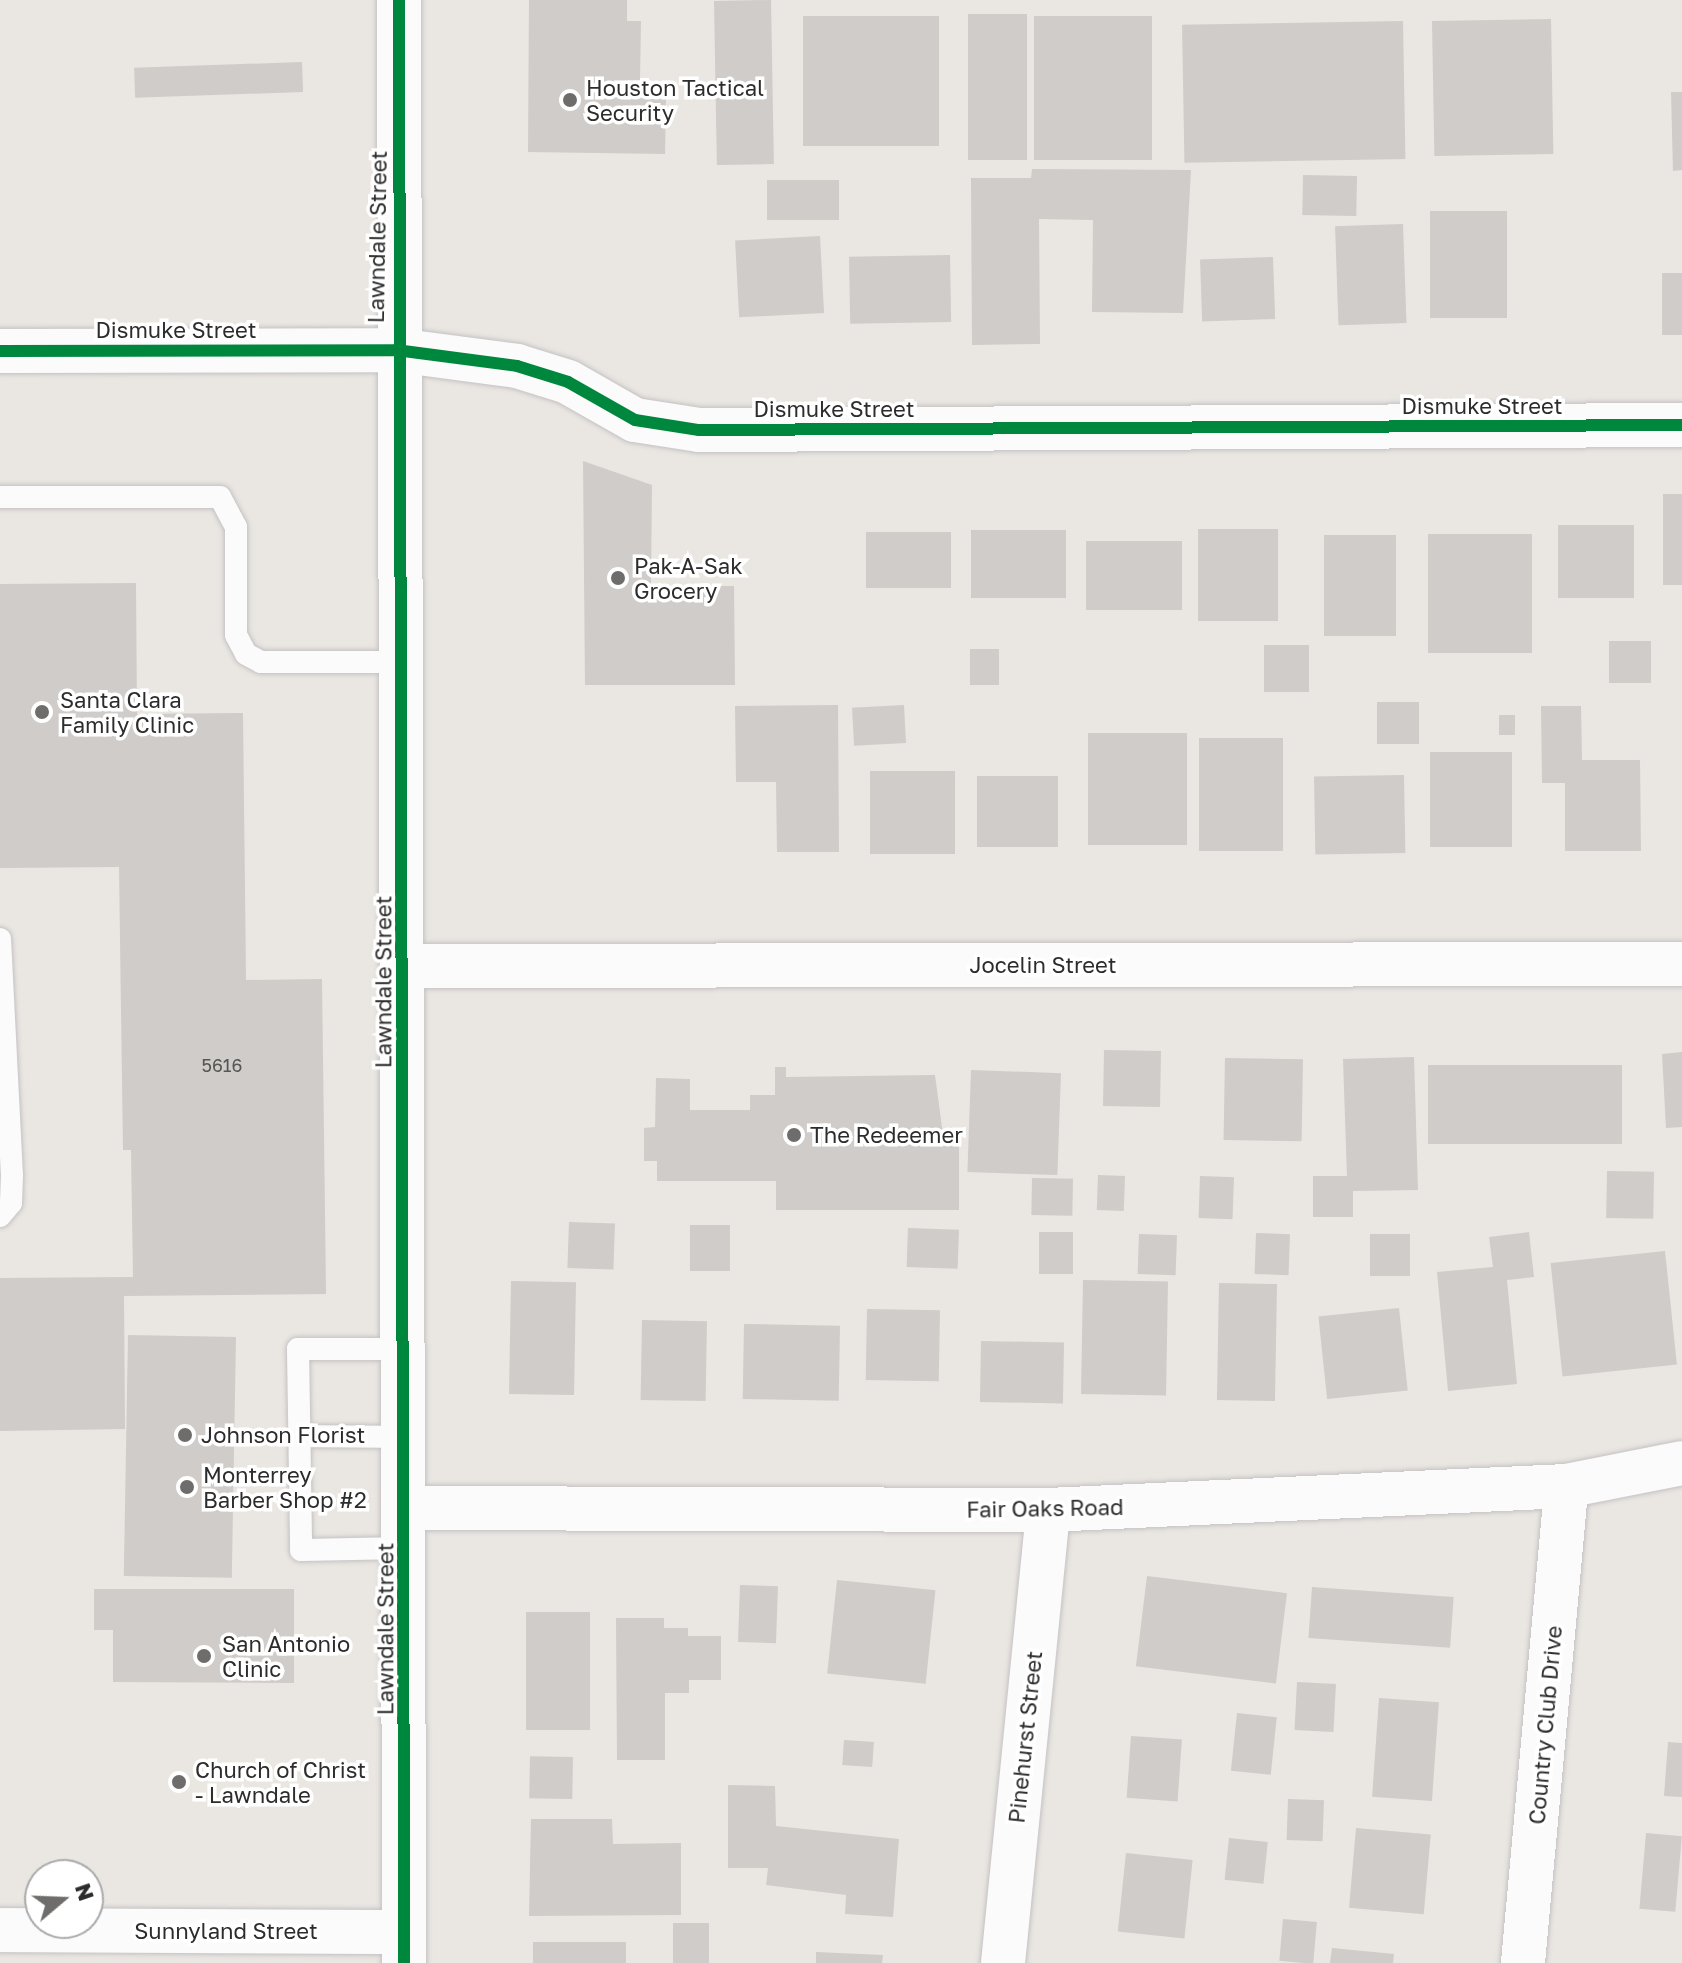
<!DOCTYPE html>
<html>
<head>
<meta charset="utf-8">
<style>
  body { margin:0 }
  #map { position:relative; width:1682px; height:1963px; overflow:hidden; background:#eae6e2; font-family:"Golos Text",sans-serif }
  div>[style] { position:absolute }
  .building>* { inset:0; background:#cfccc9; transform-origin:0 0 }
  .roads { filter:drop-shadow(0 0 2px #c4c2c3) drop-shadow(0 0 2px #c4c2c3) }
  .lane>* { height:22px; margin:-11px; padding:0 11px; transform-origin:11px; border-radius:11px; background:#fcfbfb }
  .street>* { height:44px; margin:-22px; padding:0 22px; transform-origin:22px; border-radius:22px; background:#fcfbfb }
  .secondary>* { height:44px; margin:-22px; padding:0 22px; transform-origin:22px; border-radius:22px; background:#fcfbfb }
  .cycleway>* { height:12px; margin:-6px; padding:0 6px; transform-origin:6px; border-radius:6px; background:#00873e }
  .dots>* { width:22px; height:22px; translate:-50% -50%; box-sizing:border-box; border:4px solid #fff; border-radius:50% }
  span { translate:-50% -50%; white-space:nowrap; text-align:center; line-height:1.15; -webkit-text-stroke:7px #fff; paint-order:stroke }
  .number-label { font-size:18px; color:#565655 }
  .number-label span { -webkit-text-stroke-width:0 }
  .poi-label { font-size:22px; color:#2c2c2c }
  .left { translate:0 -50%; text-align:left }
  .street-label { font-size:22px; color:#2c2c2c }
  .north { position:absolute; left:24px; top:1859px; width:80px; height:80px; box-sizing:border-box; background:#fff; border:2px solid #ababab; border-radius:50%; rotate:71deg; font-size:22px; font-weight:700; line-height:32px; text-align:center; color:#2c2c2c }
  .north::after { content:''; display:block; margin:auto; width:28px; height:36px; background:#6e6d6c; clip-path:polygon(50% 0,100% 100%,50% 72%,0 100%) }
</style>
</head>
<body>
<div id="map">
  <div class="building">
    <i style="clip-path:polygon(529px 0,627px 0,627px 21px,641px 21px,640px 80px,627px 80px,627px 95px,666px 96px,665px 154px,528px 152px)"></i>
    <i style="left:771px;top:0;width:164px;height:57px;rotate:89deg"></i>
    <i style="left:1027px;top:14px;width:146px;height:59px;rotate:90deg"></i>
    <i style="left:939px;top:16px;width:130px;height:136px;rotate:90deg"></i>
    <i style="left:1034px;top:16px;width:118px;height:144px"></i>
    <i style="left:1551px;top:19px;width:135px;height:119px;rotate:89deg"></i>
    <i style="left:1403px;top:21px;width:138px;height:221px;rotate:89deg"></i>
    <i style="left:302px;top:62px;width:30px;height:168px;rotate:88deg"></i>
    <i style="clip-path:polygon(1671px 92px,1682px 92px,1682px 170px,1673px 171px)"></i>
    <i style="clip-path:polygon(1032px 169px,1191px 170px,1183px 313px,1092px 312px,1093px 220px,1039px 219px,1040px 344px,972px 345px,971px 178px,1031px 178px)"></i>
    <i style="left:1303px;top:175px;width:54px;height:40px;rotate:1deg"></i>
    <i style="left:767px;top:180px;width:72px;height:40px"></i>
    <i style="left:1430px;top:211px;width:77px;height:107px"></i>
    <i style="left:1403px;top:224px;width:99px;height:68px;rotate:88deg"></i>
    <i style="left:820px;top:236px;width:77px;height:85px;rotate:87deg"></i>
    <i style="left:950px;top:255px;width:67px;height:101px;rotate:89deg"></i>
    <i style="left:1273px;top:257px;width:62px;height:73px;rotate:88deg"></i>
    <i style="left:1662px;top:273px;width:20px;height:62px"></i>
    <i style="clip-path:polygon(583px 461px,652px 485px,651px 586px,734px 586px,735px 685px,585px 685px)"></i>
    <i style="left:1663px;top:494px;width:19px;height:91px"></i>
    <i style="left:1634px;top:525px;width:73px;height:76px;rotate:90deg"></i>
    <i style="left:1198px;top:529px;width:80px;height:92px"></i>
    <i style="left:971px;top:530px;width:95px;height:68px"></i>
    <i style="left:866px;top:532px;width:85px;height:56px"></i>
    <i style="left:1428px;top:534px;width:104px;height:119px"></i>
    <i style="left:1324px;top:535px;width:72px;height:101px"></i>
    <i style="left:1086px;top:541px;width:96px;height:69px"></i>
    <i style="clip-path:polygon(136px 583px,137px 714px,243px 713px,246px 980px,322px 979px,326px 1294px,124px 1296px,125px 1429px,0 1431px,0 1278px,133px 1277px,131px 1150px,123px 1150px,119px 867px,0 868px,0 584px)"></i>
    <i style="left:1609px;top:641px;width:42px;height:42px"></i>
    <i style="left:1264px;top:645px;width:45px;height:47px"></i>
    <i style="left:970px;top:649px;width:29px;height:36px"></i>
    <i style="left:1419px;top:702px;width:42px;height:42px;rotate:90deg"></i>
    <i style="clip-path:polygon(838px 705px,839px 852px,777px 852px,776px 782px,736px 782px,735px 706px)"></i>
    <i style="left:904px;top:705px;width:38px;height:52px;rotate:87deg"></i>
    <i style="clip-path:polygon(1541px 706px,1581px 706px,1582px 760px,1640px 760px,1641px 851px,1565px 851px,1565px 783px,1542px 783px)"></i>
    <i style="left:1499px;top:715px;width:16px;height:20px"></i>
    <i style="left:1187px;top:733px;width:112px;height:99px;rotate:90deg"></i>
    <i style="left:1199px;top:738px;width:84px;height:113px"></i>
    <i style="left:1430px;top:752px;width:82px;height:95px"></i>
    <i style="left:955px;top:771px;width:83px;height:85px;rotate:90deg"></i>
    <i style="left:1404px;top:775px;width:78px;height:90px;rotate:89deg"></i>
    <i style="left:977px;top:776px;width:81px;height:71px"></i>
    <i style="left:1104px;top:1050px;width:57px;height:56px;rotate:1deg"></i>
    <i style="clip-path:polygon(1682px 1052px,1682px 1127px,1666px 1128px,1662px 1054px)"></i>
    <i style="clip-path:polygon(1414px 1057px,1418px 1190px,1353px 1191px,1353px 1217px,1313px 1217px,1313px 1176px,1347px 1176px,1343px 1059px)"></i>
    <i style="left:1225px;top:1058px;width:78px;height:82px;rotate:1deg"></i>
    <i style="left:1428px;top:1065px;width:194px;height:79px"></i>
    <i style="clip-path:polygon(775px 1067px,786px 1067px,786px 1077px,935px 1075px,944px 1142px,959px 1142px,959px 1210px,776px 1210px,776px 1181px,657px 1181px,657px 1161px,644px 1161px,644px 1128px,655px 1127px,656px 1078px,690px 1079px,690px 1110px,750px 1110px,750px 1095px,775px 1095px)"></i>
    <i style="left:971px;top:1070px;width:90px;height:102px;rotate:2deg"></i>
    <i style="left:1607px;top:1171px;width:47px;height:47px;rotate:1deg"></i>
    <i style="left:1098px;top:1175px;width:27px;height:35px;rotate:2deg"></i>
    <i style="left:1200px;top:1176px;width:34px;height:42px;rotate:2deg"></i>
    <i style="left:1032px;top:1178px;width:41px;height:37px;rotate:1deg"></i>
    <i style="left:569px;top:1222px;width:46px;height:46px;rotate:2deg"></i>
    <i style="left:690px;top:1225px;width:40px;height:46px"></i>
    <i style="left:908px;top:1228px;width:51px;height:39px;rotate:2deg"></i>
    <i style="left:1039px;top:1232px;width:34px;height:42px"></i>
    <i style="clip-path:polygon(1529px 1232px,1534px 1277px,1507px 1280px,1517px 1384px,1448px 1391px,1437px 1272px,1493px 1267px,1489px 1237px)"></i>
    <i style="left:1256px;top:1233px;width:34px;height:41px;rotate:2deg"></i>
    <i style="left:1139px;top:1234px;width:38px;height:40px;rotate:2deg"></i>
    <i style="left:1370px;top:1234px;width:40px;height:42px"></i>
    <i style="left:1665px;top:1251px;width:114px;height:115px;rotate:84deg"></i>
    <i style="left:1083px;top:1280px;width:85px;height:114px;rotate:1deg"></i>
    <i style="left:511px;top:1281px;width:65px;height:113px;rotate:1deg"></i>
    <i style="left:1219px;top:1283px;width:58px;height:117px;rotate:1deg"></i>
    <i style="left:1399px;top:1308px;width:83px;height:81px;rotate:84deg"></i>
    <i style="left:867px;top:1309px;width:73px;height:71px;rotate:1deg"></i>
    <i style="left:642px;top:1320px;width:65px;height:80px;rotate:1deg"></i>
    <i style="left:744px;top:1324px;width:96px;height:75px;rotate:1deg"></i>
    <i style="left:128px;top:1335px;width:108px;height:241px;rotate:1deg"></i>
    <i style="left:981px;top:1341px;width:83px;height:61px;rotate:1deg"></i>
    <i style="left:1147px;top:1576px;width:141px;height:91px;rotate:7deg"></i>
    <i style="left:837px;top:1580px;width:99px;height:94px;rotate:6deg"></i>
    <i style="left:740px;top:1585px;width:38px;height:57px;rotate:2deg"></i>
    <i style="left:1312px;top:1587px;width:142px;height:51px;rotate:4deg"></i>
    <i style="clip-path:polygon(94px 1589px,294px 1589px,294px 1683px,113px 1682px,113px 1630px,94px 1630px)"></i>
    <i style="left:526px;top:1612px;width:64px;height:118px"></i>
    <i style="clip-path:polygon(616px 1618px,664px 1618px,664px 1628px,688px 1628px,688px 1636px,721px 1636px,721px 1680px,689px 1680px,689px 1693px,665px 1693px,665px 1760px,617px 1760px)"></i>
    <i style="left:1297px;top:1682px;width:39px;height:48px;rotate:3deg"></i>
    <i style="left:1379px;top:1698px;width:60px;height:99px;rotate:4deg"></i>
    <i style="left:1237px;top:1713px;width:40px;height:58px;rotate:6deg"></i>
    <i style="left:1131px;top:1736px;width:51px;height:62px;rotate:4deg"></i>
    <i style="left:844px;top:1740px;width:30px;height:25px;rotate:4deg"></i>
    <i style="clip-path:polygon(1668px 1742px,1682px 1743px,1682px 1797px,1664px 1796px)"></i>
    <i style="left:573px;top:1757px;width:42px;height:43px;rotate:91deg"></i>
    <i style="clip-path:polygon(728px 1785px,775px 1786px,776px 1826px,899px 1839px,893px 1917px,845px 1914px,846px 1895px,766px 1885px,768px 1868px,728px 1868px)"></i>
    <i style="left:1288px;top:1799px;width:36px;height:41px;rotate:2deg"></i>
    <i style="clip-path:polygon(531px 1819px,612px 1819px,613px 1844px,681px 1843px,681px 1915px,529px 1916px)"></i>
    <i style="left:1356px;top:1828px;width:75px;height:80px;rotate:5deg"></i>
    <i style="left:1646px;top:1833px;width:36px;height:76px;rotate:5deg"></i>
    <i style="left:1229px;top:1838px;width:39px;height:42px;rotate:6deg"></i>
    <i style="left:1126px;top:1853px;width:67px;height:79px;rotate:6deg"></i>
    <i style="left:1283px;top:1919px;width:34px;height:42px;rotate:5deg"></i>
    <i style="left:673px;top:1923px;width:36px;height:40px"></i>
    <i style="left:626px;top:1942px;width:21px;height:93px;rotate:90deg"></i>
    <i style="clip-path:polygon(1332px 1948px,1394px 1954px,1393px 1963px,1330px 1963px)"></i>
    <i style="clip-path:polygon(816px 1952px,883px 1955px,882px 1963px,816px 1963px)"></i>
  </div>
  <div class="roads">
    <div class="lane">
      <i style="left:0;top:497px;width:220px"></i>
      <i style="left:220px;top:497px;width:34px;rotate:62deg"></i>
      <i style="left:236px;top:527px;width:108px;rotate:90deg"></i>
      <i style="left:236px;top:635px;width:21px;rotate:62deg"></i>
      <i style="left:246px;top:654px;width:17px;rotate:28deg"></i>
      <i style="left:261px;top:662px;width:139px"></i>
      <i style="left:0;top:939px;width:236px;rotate:87.1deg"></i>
      <i style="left:12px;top:1175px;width:28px;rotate:92deg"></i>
      <i style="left:11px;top:1203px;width:17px;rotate:130deg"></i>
      <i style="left:405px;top:1349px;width:107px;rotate:180deg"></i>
      <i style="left:298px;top:1349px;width:201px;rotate:89.1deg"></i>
      <i style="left:301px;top:1550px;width:104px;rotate:-1.1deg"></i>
      <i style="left:299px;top:1436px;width:106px;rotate:0.5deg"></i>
    </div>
    <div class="street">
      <i style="left:404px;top:966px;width:1278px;rotate:-0.09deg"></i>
      <i style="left:405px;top:1508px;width:643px;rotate:0.18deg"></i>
      <i style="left:1048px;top:1510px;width:519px;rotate:-2.65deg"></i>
      <i style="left:1566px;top:1486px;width:118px;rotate:-11.2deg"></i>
      <i style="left:0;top:1930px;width:404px;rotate:0.3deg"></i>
      <i style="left:1003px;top:1963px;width:455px;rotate:-84.3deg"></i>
      <i style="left:1523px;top:1963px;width:479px;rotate:-84.8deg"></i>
    </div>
    <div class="secondary">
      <i style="left:399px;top:0;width:1963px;rotate:89.85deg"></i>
      <i style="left:0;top:351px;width:396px;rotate:-0.1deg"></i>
      <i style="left:396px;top:350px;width:122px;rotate:7.5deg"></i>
      <i style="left:517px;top:366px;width:53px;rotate:17.4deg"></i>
      <i style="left:568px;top:382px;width:77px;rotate:29.6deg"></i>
      <i style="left:635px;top:420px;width:65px;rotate:8.9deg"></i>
      <i style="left:699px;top:430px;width:983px;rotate:-0.29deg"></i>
    </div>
  </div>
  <div class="cycleway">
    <i style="left:399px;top:0;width:1963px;rotate:89.85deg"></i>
    <i style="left:0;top:351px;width:396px;rotate:-0.1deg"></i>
    <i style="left:396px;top:350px;width:122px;rotate:7.5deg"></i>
    <i style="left:517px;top:366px;width:53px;rotate:17.4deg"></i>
    <i style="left:568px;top:382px;width:77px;rotate:29.6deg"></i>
    <i style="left:635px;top:420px;width:65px;rotate:8.9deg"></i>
    <i style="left:699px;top:430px;width:983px;rotate:-0.29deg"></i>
  </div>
  <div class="dots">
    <i style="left:570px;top:100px;background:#6e6d6c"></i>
    <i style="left:618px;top:578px;background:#6e6d6c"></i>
    <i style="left:42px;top:712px;background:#6e6d6c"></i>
    <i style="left:794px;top:1135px;background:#6e6d6c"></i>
    <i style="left:185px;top:1435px;background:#6e6d6c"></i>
    <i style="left:187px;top:1487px;background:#6e6d6c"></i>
    <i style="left:204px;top:1656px;background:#6e6d6c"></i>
    <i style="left:179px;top:1782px;background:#6e6d6c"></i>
  </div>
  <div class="number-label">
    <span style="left:222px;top:1065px">5616</span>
  </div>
  <div class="poi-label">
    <span class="left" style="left:586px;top:100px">Houston Tactical<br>Security</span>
    <span class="left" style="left:634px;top:578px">Pak-A-Sak<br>Grocery</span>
    <span class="left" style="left:60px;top:712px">Santa Clara<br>Family Clinic</span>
    <span class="left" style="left:810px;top:1135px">The Redeemer</span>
    <span class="left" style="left:201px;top:1435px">Johnson Florist</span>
    <span class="left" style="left:203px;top:1487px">Monterrey<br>Barber Shop #2</span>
    <span class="left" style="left:222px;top:1656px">San Antonio<br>Clinic</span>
    <span class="left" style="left:195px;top:1782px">Church of Christ<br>- Lawndale</span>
  </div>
  <div class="street-label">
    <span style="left:377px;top:237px;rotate:-89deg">Lawndale Street</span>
    <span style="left:176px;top:330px">Dismuke Street</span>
    <span style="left:1482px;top:406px">Dismuke Street</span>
    <span style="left:834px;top:409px">Dismuke Street</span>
    <span style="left:1043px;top:965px">Jocelin Street</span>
    <span style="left:383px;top:982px;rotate:-90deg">Lawndale Street</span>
    <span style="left:1045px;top:1508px;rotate:-1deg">Fair Oaks Road</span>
    <span style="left:385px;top:1629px;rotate:-90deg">Lawndale Street</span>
    <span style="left:1545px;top:1725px;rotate:-85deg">Country Club Drive</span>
    <span style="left:1025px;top:1737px;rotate:-84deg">Pinehurst Street</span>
    <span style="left:226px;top:1931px">Sunnyland Street</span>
  </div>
  <div class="north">N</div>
</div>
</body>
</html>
